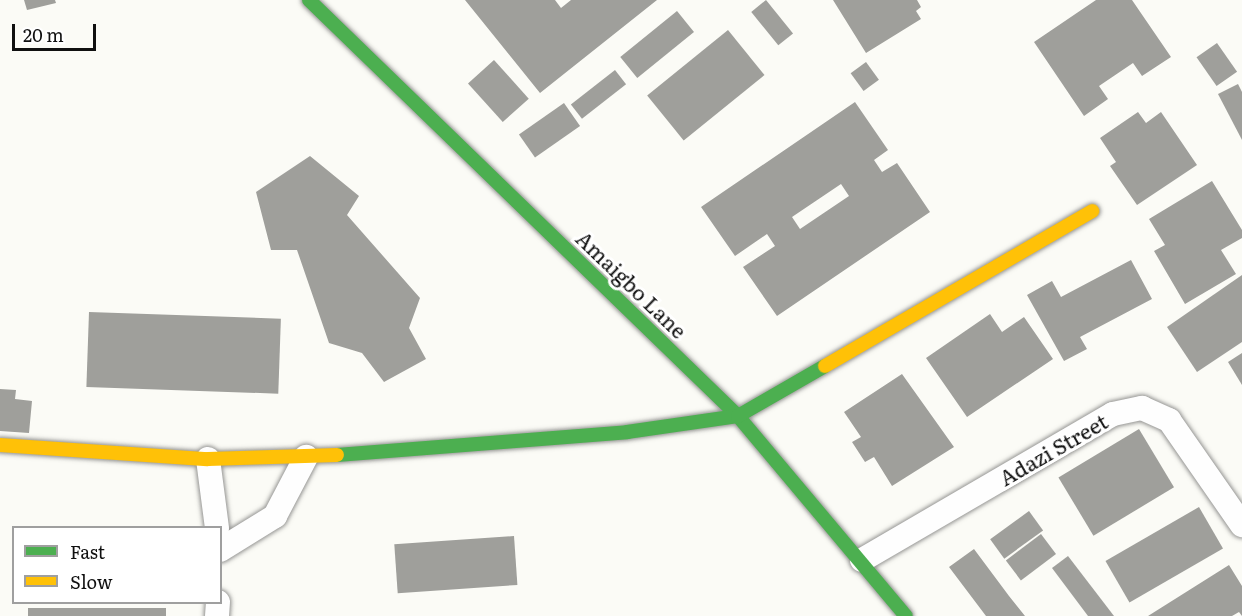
<!DOCTYPE html>
<html>
<head>
<meta charset="utf-8">
<style>
  body { margin:0 }
  #map { position:relative; width:1242px; height:616px; overflow:hidden; background:#fbfbf6; font-family:Literata,serif }
  div>[style] { position:absolute }
  .building>* { inset:0; background:#9f9f9b; transform-origin:0 0 }
  .roads { filter:drop-shadow(0 0 2px #969694) drop-shadow(0 0 2px #969694) }
  .street>* { height:24px; margin:-12px; padding:0 12px; transform-origin:12px; border-radius:12px; background:#fefefe }
  .fast>* { height:14px; margin:-7px; padding:0 7px; transform-origin:7px; border-radius:7px; background:#4caf50 }
  .slow>* { height:14px; margin:-7px; padding:0 7px; transform-origin:7px; border-radius:7px; background:#ffc107 }
  span { translate:-50% -50%; white-space:nowrap; text-align:center; line-height:1.15; -webkit-text-stroke:6px #fff; paint-order:stroke }
  .street-label { font-size:21px; color:#101010 }
  .legend { position:absolute; left:12px; top:526px; width:210px; height:78px; box-sizing:border-box; background:#fff; border:2px solid #9f9f9f; margin:0; padding:8px 10px; list-style:none; font-size:18px; color:#101010 }
  .legend li { display:flex; align-items:center; gap:12px; height:30px }
  .legend b { width:30px; border:2px solid #9f9f9f }
  .scale { position:absolute; left:12px; top:24px; width:84px; height:27px; box-sizing:border-box; border:3px solid #101010; border-top:0; padding-left:8px; font-size:18px; line-height:21px; white-space:nowrap; color:#101010; -webkit-text-stroke:4px #fff; paint-order:stroke }
</style>
</head>
<body>
<div id="map">
  <div class="building">
    <i style="clip-path:polygon(24px 0,55px 0,56px 3px,27px 10px)"></i>
    <i style="clip-path:polygon(465px 0,555px 0,561px 8px,571px 0,657px 0,540px 93px)"></i>
    <i style="left:766px;top:0;width:43px;height:19px;rotate:51deg"></i>
    <i style="clip-path:polygon(833px 0,917px 0,921px 7px,916px 11px,921px 19px,866px 53px)"></i>
    <i style="clip-path:polygon(1096px 0,1132px 0,1171px 57px,1142px 76px,1133px 63px,1099px 86px,1108px 99px,1084px 116px,1034px 42px)"></i>
    <i style="left:677px;top:11px;width:27px;height:73px;rotate:51deg"></i>
    <i style="left:728px;top:30px;width:58px;height:104px;rotate:51deg"></i>
    <i style="left:1217px;top:43px;width:35px;height:25px;rotate:55deg"></i>
    <i style="left:494px;top:60px;width:52px;height:35px;rotate:48deg"></i>
    <i style="left:866px;top:62px;width:22px;height:19px;rotate:54deg"></i>
    <i style="left:615px;top:70px;width:18px;height:56px;rotate:52deg"></i>
    <i style="clip-path:polygon(1238px 84px,1242px 92px,1242px 140px,1218px 94px)"></i>
    <i style="clip-path:polygon(evenodd,855px 102px,888px 150px,874px 160px,882px 172px,897px 163px,930px 212px,777px 316px,743px 267px,775px 246px,767px 234px,735px 256px,701px 207px,855px 102px,841px 184px,849px 196px,800px 229px,792px 217px,841px 184px)"></i>
    <i style="left:564px;top:103px;width:28px;height:55px;rotate:55deg"></i>
    <i style="clip-path:polygon(1138px 112px,1146px 123px,1161px 112px,1197px 165px,1137px 205px,1110px 166px,1116px 162px,1100px 138px)"></i>
    <i style="clip-path:polygon(310px 156px,359px 196px,347px 215px,420px 298px,409px 328px,426px 359px,384px 382px,362px 353px,329px 343px,297px 250px,271px 250px,256px 192px)"></i>
    <i style="clip-path:polygon(1212px 181px,1242px 230px,1242px 238px,1221px 250px,1236px 274px,1185px 304px,1154px 251px,1165px 245px,1149px 219px)"></i>
    <i style="clip-path:polygon(1131px 260px,1152px 299px,1080px 337px,1087px 349px,1064px 361px,1027px 295px,1052px 281px,1061px 297px)"></i>
    <i style="clip-path:polygon(1242px 275px,1242px 342px,1197px 372px,1167px 327px)"></i>
    <i style="left:89px;top:312px;width:192px;height:75px;rotate:2deg"></i>
    <i style="clip-path:polygon(990px 314px,1002px 332px,1024px 317px,1053px 359px,967px 417px,926px 358px)"></i>
    <i style="clip-path:polygon(1242px 353px,1242px 385px,1228px 362px)"></i>
    <i style="clip-path:polygon(902px 374px,954px 447px,892px 486px,874px 457px,865px 462px,852px 442px,861px 437px,844px 412px)"></i>
    <i style="clip-path:polygon(0 389px,16px 390px,15px 399px,32px 401px,29px 433px,0 431px)"></i>
    <i style="left:1139px;top:429px;width:68px;height:94px;rotate:59deg"></i>
    <i style="left:1199px;top:507px;width:48px;height:108px;rotate:60deg"></i>
    <i style="left:1029px;top:511px;width:24px;height:48px;rotate:54deg"></i>
    <i style="left:1041px;top:534px;width:25px;height:44px;rotate:53deg"></i>
    <i style="left:514px;top:536px;width:49px;height:120px;rotate:86deg"></i>
    <i style="clip-path:polygon(974px 549px,1009px 596px,1025px 616px,986px 616px,949px 567px)"></i>
    <i style="clip-path:polygon(1068px 556px,1114px 616px,1088px 616px,1052px 568px)"></i>
    <i style="clip-path:polygon(1229px 565px,1242px 586px,1242px 616px,1239px 612px,1232px 616px,1148px 616px)"></i>
    <i style="left:28px;top:608px;width:138px;height:8px"></i>
  </div>
  <div class="roads">
    <div class="street">
      <i style="left:208px;top:459px;width:70px;rotate:82.6deg"></i>
      <i style="left:220px;top:550px;width:65px;rotate:-31.7deg"></i>
      <i style="left:275px;top:516px;width:67px;rotate:-62.3deg"></i>
      <i style="left:862px;top:560px;width:290px;rotate:-30.2deg"></i>
      <i style="left:1113px;top:414px;width:30px;rotate:-12deg"></i>
      <i style="left:1142px;top:408px;width:30px;rotate:24deg"></i>
      <i style="left:1169px;top:420px;width:128px;rotate:55.2deg"></i>
      <i style="left:217px;top:616px;width:14px;rotate:-86deg"></i>
    </div>
    <div class="fast">
      <i style="left:309px;top:0;width:598px;rotate:44.12deg"></i>
      <i style="left:738px;top:416px;width:261px;rotate:50deg"></i>
      <i style="left:337px;top:455px;width:291px;rotate:-4.5deg"></i>
      <i style="left:627px;top:432px;width:112px;rotate:-8.2deg"></i>
      <i style="left:738px;top:416px;width:100px;rotate:-29.9deg"></i>
    </div>
    <div class="slow">
      <i style="left:825px;top:366px;width:309px;rotate:-30.1deg"></i>
      <i style="left:0;top:445px;width:208px;rotate:3.9deg"></i>
      <i style="left:208px;top:459px;width:129px;rotate:-1.8deg"></i>
    </div>
  </div>
  <div class="street-label">
    <span style="left:632px;top:284px;rotate:44deg">Amaigbo Lane</span>
    <span style="left:1053px;top:449px;rotate:-30deg">Adazi Street</span>
  </div>
  <ul class="legend">
  <li><b style="height:8px;background:#4caf50"></b>Fast</li>
  <li><b style="height:8px;background:#ffc107"></b>Slow</li>
  </ul>
  <div class="scale">20 m</div>
</div>
</body>
</html>
